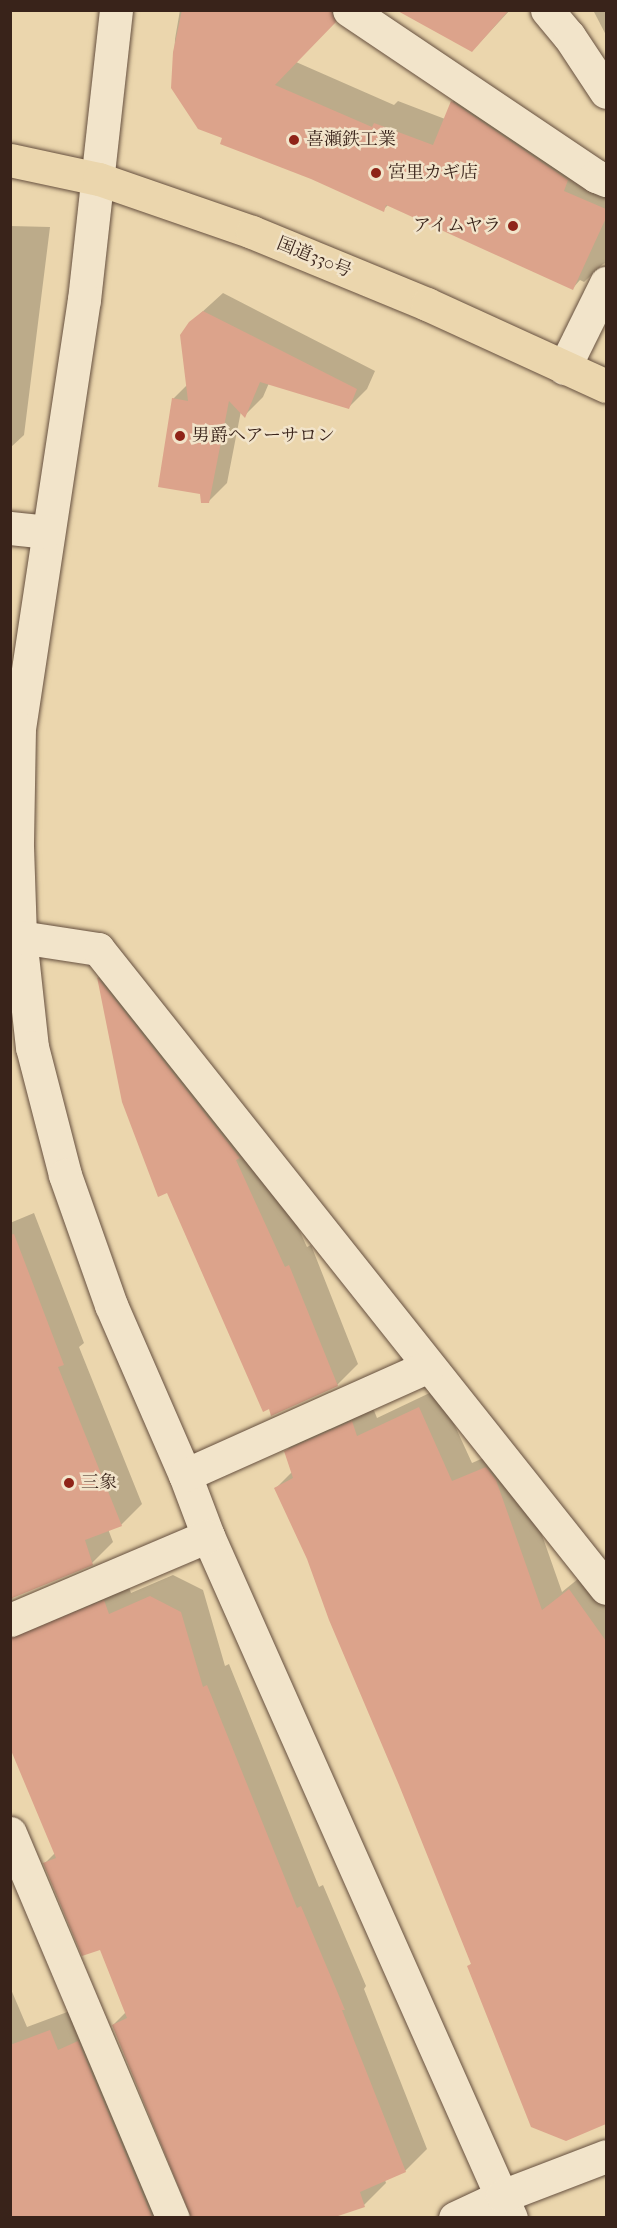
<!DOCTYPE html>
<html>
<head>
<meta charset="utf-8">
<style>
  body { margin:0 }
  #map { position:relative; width:617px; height:2228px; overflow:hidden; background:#ebd6ad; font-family:"IM FELL French Canon","Noto Serif JP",serif }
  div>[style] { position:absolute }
  .shadow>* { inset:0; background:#0003 }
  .building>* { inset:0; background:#dca38b }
  .roads { filter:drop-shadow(0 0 2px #66503f) drop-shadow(0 0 2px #66503f) }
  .minor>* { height:33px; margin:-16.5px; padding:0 16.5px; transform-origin:16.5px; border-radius:16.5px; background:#f2e4ca }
  .highway>* { height:33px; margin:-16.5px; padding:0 16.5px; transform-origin:16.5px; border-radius:16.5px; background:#ebd6ad }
  .dots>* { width:16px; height:16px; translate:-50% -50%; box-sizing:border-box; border:3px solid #f2e4ca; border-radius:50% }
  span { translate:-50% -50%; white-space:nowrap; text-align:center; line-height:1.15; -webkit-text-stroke:5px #f2e4ca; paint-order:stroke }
  .poi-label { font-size:18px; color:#39231a }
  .left { translate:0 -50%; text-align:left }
  .right { translate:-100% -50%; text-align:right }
  .street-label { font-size:18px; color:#39231a }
  .frame { position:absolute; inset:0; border:12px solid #39231a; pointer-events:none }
</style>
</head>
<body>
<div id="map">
  <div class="shadow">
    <i style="clip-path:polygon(180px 10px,346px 10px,296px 62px,394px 105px,398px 101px,445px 119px,452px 102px,475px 80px,606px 177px,606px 263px,603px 264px,584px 282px,580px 280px,573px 288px,389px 204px,383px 210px,224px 137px,173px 87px,175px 39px)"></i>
    <i style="clip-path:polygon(399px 10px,510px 10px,472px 51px)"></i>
    <i style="clip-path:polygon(593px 10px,606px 10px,606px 35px)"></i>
    <i style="clip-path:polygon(10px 226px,50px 227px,24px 435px,10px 448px)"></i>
    <i style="clip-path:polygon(223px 293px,375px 371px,367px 389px,349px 407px,269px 383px,263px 397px,245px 415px,241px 411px,227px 483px,208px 502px,201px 492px,173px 399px,188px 384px,190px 323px)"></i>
    <i style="clip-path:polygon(119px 957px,257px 1138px,307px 1247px,311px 1245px,358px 1364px,337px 1385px,168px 1191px,124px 1101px,98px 978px)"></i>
    <i style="clip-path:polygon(34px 1213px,84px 1343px,79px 1347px,142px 1504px,121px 1525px,108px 1529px,113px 1542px,92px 1563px,13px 1597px,10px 1604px,10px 1223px)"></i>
    <i style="clip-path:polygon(438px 1389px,472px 1463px,506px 1448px,516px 1461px,562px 1592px,589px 1570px,606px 1594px,606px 2122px,566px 2140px,469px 1966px,472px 1963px,308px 1558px,276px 1488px,292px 1472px,285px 1452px,305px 1432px,371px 1403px,377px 1418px)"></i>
    <i style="clip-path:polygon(173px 1575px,203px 1590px,225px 1666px,229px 1664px,319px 1887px,323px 1885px,366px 1986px,364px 1989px,427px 2149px,405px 2171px,385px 2180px,386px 2183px,364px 2205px,331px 2218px,326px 2218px,323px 2211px,311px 2218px,193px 2218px,113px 2025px,126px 2012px,100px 1948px,45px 1863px,55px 1853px,10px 1744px,10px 1618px,126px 1579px,131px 1593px)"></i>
    <i style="clip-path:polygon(10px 1987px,27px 2027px,70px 2011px,174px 2218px,10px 2218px)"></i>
  </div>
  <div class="building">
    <i style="clip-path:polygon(182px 10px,331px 10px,336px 22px,275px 85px,372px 127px,374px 123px,433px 145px,451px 101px,568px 180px,564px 191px,606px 209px,606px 218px,573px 290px,386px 205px,384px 212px,311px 179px,220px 144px,222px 138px,198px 129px,171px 88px,173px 52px)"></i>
    <i style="clip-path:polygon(396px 10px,509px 10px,472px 52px)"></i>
    <i style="clip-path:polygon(203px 311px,357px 389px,349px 409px,260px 382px,245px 418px,229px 401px,209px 503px,201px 503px,200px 494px,158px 487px,172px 398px,188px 401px,180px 335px,189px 322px)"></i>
    <i style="clip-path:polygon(97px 977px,240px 1158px,236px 1160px,285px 1267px,289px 1265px,338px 1386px,271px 1416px,269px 1409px,263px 1412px,167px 1193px,158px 1197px,122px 1102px)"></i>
    <i style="clip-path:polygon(14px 1234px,64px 1365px,58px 1367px,122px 1526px,85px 1540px,93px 1565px,10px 1599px,10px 1235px)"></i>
    <i style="clip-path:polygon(419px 1407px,452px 1481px,486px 1467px,496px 1480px,542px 1610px,569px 1589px,606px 1641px,606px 2124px,566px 2141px,531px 2127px,467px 1966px,471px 1964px,399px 1785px,329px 1620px,307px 1559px,274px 1488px,293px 1478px,284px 1451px,352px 1421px,357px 1436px)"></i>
    <i style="clip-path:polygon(150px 1596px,181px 1612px,203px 1687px,207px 1685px,297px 1908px,301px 1906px,345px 2010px,342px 2010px,406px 2172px,360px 2192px,365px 2207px,335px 2217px,191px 2217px,112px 2025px,127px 2018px,100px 1950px,82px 1956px,43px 1863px,56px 1858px,10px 1748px,10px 1638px,104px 1600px,109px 1614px)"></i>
    <i style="clip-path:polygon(50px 2030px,58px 2050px,78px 2041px,152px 2217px,10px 2217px,10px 2045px)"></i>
  </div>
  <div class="roads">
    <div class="minor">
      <i style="left:116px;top:10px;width:291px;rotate:96.3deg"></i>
      <i style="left:84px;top:299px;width:434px;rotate:98.6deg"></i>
      <i style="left:19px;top:728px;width:118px;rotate:91deg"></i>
      <i style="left:17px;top:846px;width:91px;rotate:88.1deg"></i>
      <i style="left:20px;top:937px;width:111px;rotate:83.8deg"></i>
      <i style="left:32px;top:1047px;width:132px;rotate:75.5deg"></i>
      <i style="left:65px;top:1175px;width:138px;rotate:70.5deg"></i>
      <i style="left:111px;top:1305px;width:185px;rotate:66.5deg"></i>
      <i style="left:185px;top:1475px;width:65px;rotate:69.3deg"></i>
      <i style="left:208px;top:1536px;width:746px;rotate:66.05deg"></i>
      <i style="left:349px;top:10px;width:298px;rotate:33.9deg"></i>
      <i style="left:596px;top:176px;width:11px;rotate:22deg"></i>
      <i style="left:547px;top:10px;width:34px;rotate:50deg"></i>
      <i style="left:569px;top:36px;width:67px;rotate:56.5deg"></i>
      <i style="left:564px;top:368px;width:95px;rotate:-63.7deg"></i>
      <i style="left:10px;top:528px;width:36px;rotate:6deg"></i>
      <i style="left:20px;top:937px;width:79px;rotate:8.7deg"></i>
      <i style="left:98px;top:949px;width:816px;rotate:51.52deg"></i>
      <i style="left:185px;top:1475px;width:267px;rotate:-24.1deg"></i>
      <i style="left:10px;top:1620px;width:215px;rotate:-23deg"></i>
      <i style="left:10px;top:1833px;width:418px;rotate:67.1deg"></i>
      <i style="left:455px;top:2218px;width:52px;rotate:-25.1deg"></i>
      <i style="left:502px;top:2196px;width:111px;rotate:-21deg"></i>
    </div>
    <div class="highway">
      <i style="left:10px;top:160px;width:91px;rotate:12.1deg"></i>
      <i style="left:99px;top:179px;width:162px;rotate:19.1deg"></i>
      <i style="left:252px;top:232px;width:189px;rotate:22.4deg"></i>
      <i style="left:427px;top:304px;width:197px;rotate:24.6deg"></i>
    </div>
  </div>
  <div class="dots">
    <i style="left:294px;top:140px;background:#8f2418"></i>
    <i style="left:376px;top:173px;background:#8f2418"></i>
    <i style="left:513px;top:226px;background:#8f2418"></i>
    <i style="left:180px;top:436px;background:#8f2418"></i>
    <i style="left:69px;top:1483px;background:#8f2418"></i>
  </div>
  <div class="poi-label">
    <span class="left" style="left:306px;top:140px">喜瀬鉄工業</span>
    <span class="left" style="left:388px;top:173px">宮里カギ店</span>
    <span class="right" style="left:501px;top:226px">アイムヤラ</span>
    <span class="left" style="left:192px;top:436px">男爵ヘアーサロン</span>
    <span class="left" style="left:81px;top:1483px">三象</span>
  </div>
  <div class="street-label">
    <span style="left:314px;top:258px;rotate:22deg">国道330号</span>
  </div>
  <div class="frame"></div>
</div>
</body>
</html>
